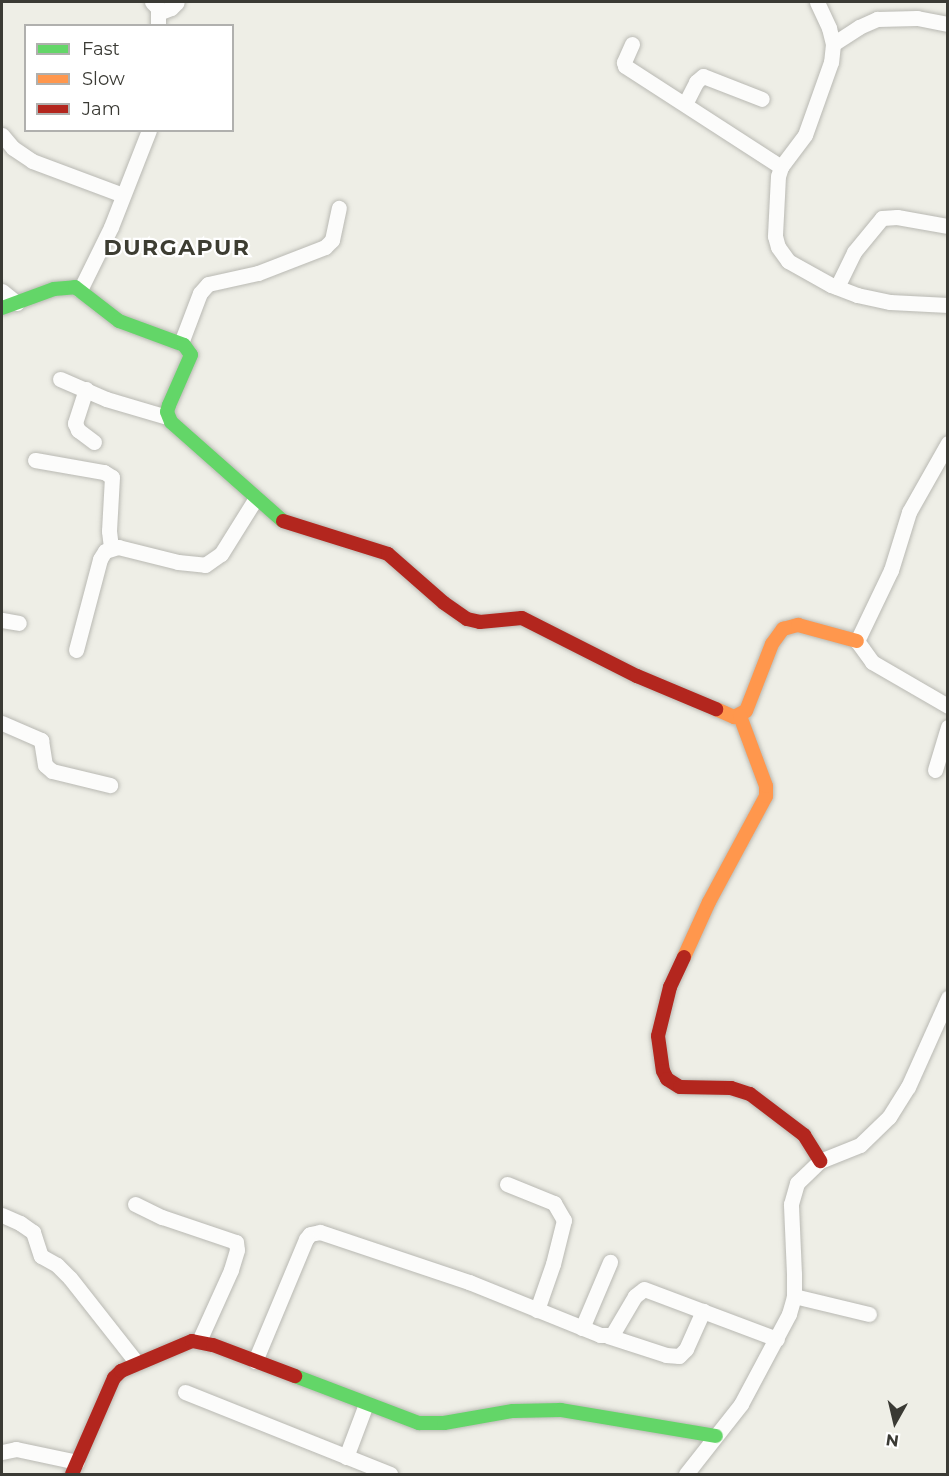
<!DOCTYPE html>
<html>
<head>
<meta charset="utf-8">
<style>
  body { margin:0 }
  #map { position:relative; width:949px; height:1476px; overflow:hidden; background:#eeeee6; font-family:Montserrat,sans-serif }
  div>[style] { position:absolute }
  .roads { filter:drop-shadow(0 0 2px #b9b9b3) drop-shadow(0 0 2px #b9b9b3) }
  .street>* { height:15px; margin:-7.5px; padding:0 7.5px; transform-origin:7.5px; border-radius:7.5px; background:#fcfcfb }
  .fast>* { height:14px; margin:-7px; padding:0 7px; transform-origin:7px; border-radius:7px; background:#63d668 }
  .slow>* { height:14px; margin:-7px; padding:0 7px; transform-origin:7px; border-radius:7px; background:#ff974d }
  .jam>* { height:14px; margin:-7px; padding:0 7px; transform-origin:7px; border-radius:7px; background:#b3261e }
  span { translate:-50% -50%; white-space:nowrap; text-align:center; line-height:1.15; -webkit-text-stroke:4.5px #fff; paint-order:stroke }
  .district-label { font-size:22px; color:#3d3d32; font-weight:700; letter-spacing:1.5px }
  .frame { position:absolute; inset:0; border:3px solid #3a3a34; pointer-events:none }
  .legend { position:absolute; left:24px; top:24px; width:210px; height:108px; box-sizing:border-box; background:#fff; border:2px solid #b0b0ae; margin:0; padding:8px 10px; list-style:none; font-size:18px; color:#3a3a34 }
  .legend li { display:flex; align-items:center; gap:12px; height:30px }
  .legend b { width:30px; border:2px solid #b0b0ae }
  .north { position:absolute; left:865px; top:1392px; width:60px; height:60px; -webkit-text-stroke:4px #fff; paint-order:stroke; rotate:188deg; font-size:16px; font-weight:700; line-height:24px; text-align:center; color:#3a3a34 }
  .north::after { content:''; display:block; margin:auto; width:21px; height:27px; background:#3a3a34; clip-path:polygon(50% 0,100% 100%,50% 72%,0 100%) }
</style>
</head>
<body>
<div id="map">
  <div class="roads">
    <div class="street">
      <i style="left:152px;top:2px;width:8px;rotate:45deg"></i>
      <i style="left:158px;top:8px;width:18px;rotate:90deg"></i>
      <i style="left:817px;top:2px;width:29px;rotate:65deg"></i>
      <i style="left:829px;top:28px;width:16px;rotate:76deg"></i>
      <i style="left:833px;top:44px;width:18px;rotate:96deg"></i>
      <i style="left:831px;top:62px;width:77px;rotate:109.6deg"></i>
      <i style="left:805px;top:135px;width:40px;rotate:127deg"></i>
      <i style="left:781px;top:167px;width:9px;rotate:108deg"></i>
      <i style="left:778px;top:176px;width:60px;rotate:92.9deg"></i>
      <i style="left:775px;top:236px;width:11px;rotate:75deg"></i>
      <i style="left:778px;top:247px;width:17px;rotate:54deg"></i>
      <i style="left:788px;top:261px;width:49px;rotate:29.2deg"></i>
      <i style="left:831px;top:285px;width:28px;rotate:21deg"></i>
      <i style="left:857px;top:295px;width:34px;rotate:12deg"></i>
      <i style="left:890px;top:302px;width:58px;rotate:3deg"></i>
      <i style="left:158px;top:13px;width:14px;rotate:-21deg"></i>
      <i style="left:171px;top:8px;width:8px;rotate:-45deg"></i>
      <i style="left:632px;top:44px;width:20px;rotate:114deg"></i>
      <i style="left:624px;top:62px;width:4px;rotate:76deg"></i>
      <i style="left:625px;top:66px;width:186px;rotate:32.9deg"></i>
      <i style="left:833px;top:44px;width:31px;rotate:-33deg"></i>
      <i style="left:859px;top:27px;width:20px;rotate:-24deg"></i>
      <i style="left:877px;top:19px;width:40px;rotate:-1.4deg"></i>
      <i style="left:917px;top:18px;width:32px;rotate:11deg"></i>
      <i style="left:685px;top:104px;width:25px;rotate:-63deg"></i>
      <i style="left:696px;top:82px;width:9px;rotate:-41deg"></i>
      <i style="left:703px;top:76px;width:63px;rotate:21.3deg"></i>
      <i style="left:2px;top:135px;width:17px;rotate:50deg"></i>
      <i style="left:13px;top:148px;width:23px;rotate:34deg"></i>
      <i style="left:32px;top:161px;width:97px;rotate:20.5deg"></i>
      <i style="left:837px;top:287px;width:39px;rotate:-64deg"></i>
      <i style="left:854px;top:252px;width:44px;rotate:-50.5deg"></i>
      <i style="left:882px;top:218px;width:15px;rotate:-4deg"></i>
      <i style="left:897px;top:217px;width:52px;rotate:10deg"></i>
      <i style="left:80px;top:290px;width:70px;rotate:-63.8deg"></i>
      <i style="left:111px;top:227px;width:104px;rotate:-68.6deg"></i>
      <i style="left:2px;top:291px;width:19px;rotate:39deg"></i>
      <i style="left:181px;top:343px;width:53px;rotate:-69.2deg"></i>
      <i style="left:200px;top:293px;width:12px;rotate:-48deg"></i>
      <i style="left:208px;top:284px;width:51px;rotate:-12.4deg"></i>
      <i style="left:258px;top:273px;width:72px;rotate:-21.2deg"></i>
      <i style="left:325px;top:247px;width:10px;rotate:-45deg"></i>
      <i style="left:332px;top:240px;width:33px;rotate:-78deg"></i>
      <i style="left:60px;top:379px;width:50px;rotate:23.5deg"></i>
      <i style="left:106px;top:399px;width:64px;rotate:16.4deg"></i>
      <i style="left:86px;top:389px;width:36px;rotate:108deg"></i>
      <i style="left:75px;top:423px;width:8px;rotate:67deg"></i>
      <i style="left:78px;top:430px;width:20px;rotate:37deg"></i>
      <i style="left:948px;top:443px;width:79px;rotate:119.5deg"></i>
      <i style="left:909px;top:512px;width:61px;rotate:107.2deg"></i>
      <i style="left:891px;top:570px;width:79px;rotate:115.6deg"></i>
      <i style="left:857px;top:641px;width:26px;rotate:54deg"></i>
      <i style="left:872px;top:662px;width:88px;rotate:30.1deg"></i>
      <i style="left:35px;top:460px;width:70px;rotate:9.9deg"></i>
      <i style="left:104px;top:472px;width:9px;rotate:32deg"></i>
      <i style="left:112px;top:477px;width:54px;rotate:93.2deg"></i>
      <i style="left:109px;top:531px;width:16px;rotate:83deg"></i>
      <i style="left:2px;top:620px;width:17px;rotate:10deg"></i>
      <i style="left:76px;top:650px;width:94px;rotate:-75.2deg"></i>
      <i style="left:100px;top:559px;width:9px;rotate:-58deg"></i>
      <i style="left:105px;top:551px;width:14px;rotate:-17deg"></i>
      <i style="left:118px;top:547px;width:62px;rotate:14deg"></i>
      <i style="left:178px;top:562px;width:27px;rotate:6deg"></i>
      <i style="left:205px;top:565px;width:19px;rotate:-35deg"></i>
      <i style="left:221px;top:554px;width:66px;rotate:-58deg"></i>
      <i style="left:2px;top:723px;width:43px;rotate:23.6deg"></i>
      <i style="left:41px;top:740px;width:25px;rotate:81deg"></i>
      <i style="left:45px;top:765px;width:9px;rotate:41deg"></i>
      <i style="left:52px;top:771px;width:60px;rotate:13.6deg"></i>
      <i style="left:935px;top:770px;width:45px;rotate:-73.2deg"></i>
      <i style="left:507px;top:1184px;width:51px;rotate:22deg"></i>
      <i style="left:554px;top:1203px;width:20px;rotate:60deg"></i>
      <i style="left:564px;top:1220px;width:45px;rotate:104deg"></i>
      <i style="left:553px;top:1264px;width:49px;rotate:109.2deg"></i>
      <i style="left:135px;top:1204px;width:30px;rotate:26deg"></i>
      <i style="left:162px;top:1217px;width:78px;rotate:18.7deg"></i>
      <i style="left:236px;top:1242px;width:8px;rotate:83deg"></i>
      <i style="left:237px;top:1250px;width:21px;rotate:107deg"></i>
      <i style="left:231px;top:1270px;width:78px;rotate:114.3deg"></i>
      <i style="left:2px;top:1215px;width:20px;rotate:24deg"></i>
      <i style="left:20px;top:1223px;width:16px;rotate:35deg"></i>
      <i style="left:33px;top:1232px;width:25px;rotate:72deg"></i>
      <i style="left:41px;top:1256px;width:18px;rotate:29deg"></i>
      <i style="left:57px;top:1265px;width:18px;rotate:45deg"></i>
      <i style="left:70px;top:1278px;width:108px;rotate:51.8deg"></i>
      <i style="left:794px;top:1296px;width:77px;rotate:13.5deg"></i>
      <i style="left:582px;top:1328px;width:72px;rotate:-67deg"></i>
      <i style="left:608px;top:1336px;width:61px;rotate:18.1deg"></i>
      <i style="left:666px;top:1355px;width:13px;rotate:4deg"></i>
      <i style="left:679px;top:1356px;width:10px;rotate:-45deg"></i>
      <i style="left:686px;top:1349px;width:42px;rotate:-65.9deg"></i>
      <i style="left:255px;top:1361px;width:132px;rotate:-67.3deg"></i>
      <i style="left:306px;top:1239px;width:6px;rotate:-51deg"></i>
      <i style="left:310px;top:1234px;width:10px;rotate:-11deg"></i>
      <i style="left:320px;top:1232px;width:157px;rotate:18.6deg"></i>
      <i style="left:469px;top:1282px;width:141px;rotate:22deg"></i>
      <i style="left:600px;top:1335px;width:12px"></i>
      <i style="left:612px;top:1335px;width:45px;rotate:-59.5deg"></i>
      <i style="left:635px;top:1296px;width:11px;rotate:-38deg"></i>
      <i style="left:644px;top:1289px;width:142px;rotate:20.6deg"></i>
      <i style="left:185px;top:1392px;width:221px;rotate:21.8deg"></i>
      <i style="left:2px;top:1452px;width:14px;rotate:-12deg"></i>
      <i style="left:16px;top:1449px;width:62px;rotate:12deg"></i>
      <i style="left:346px;top:1457px;width:57px;rotate:-69.3deg"></i>
      <i style="left:686px;top:1474px;width:89px;rotate:-51.8deg"></i>
      <i style="left:741px;top:1404px;width:102px;rotate:-61.9deg"></i>
      <i style="left:789px;top:1314px;width:19px;rotate:-74deg"></i>
      <i style="left:794px;top:1296px;width:22px;rotate:-90deg"></i>
      <i style="left:794px;top:1274px;width:70px;rotate:-92.5deg"></i>
      <i style="left:791px;top:1204px;width:22px;rotate:-74deg"></i>
      <i style="left:797px;top:1183px;width:32px;rotate:-44deg"></i>
      <i style="left:820px;top:1161px;width:43px;rotate:-21.8deg"></i>
      <i style="left:860px;top:1145px;width:40px;rotate:-44deg"></i>
      <i style="left:889px;top:1117px;width:36px;rotate:-58deg"></i>
      <i style="left:908px;top:1087px;width:98px;rotate:-65.8deg"></i>
    </div>
    <div class="fast">
      <i style="left:2px;top:308px;width:55px;rotate:-20.1deg"></i>
      <i style="left:54px;top:289px;width:21px;rotate:-5deg"></i>
      <i style="left:75px;top:287px;width:56px;rotate:37.7deg"></i>
      <i style="left:119px;top:321px;width:69px;rotate:20.3deg"></i>
      <i style="left:184px;top:345px;width:12px;rotate:55deg"></i>
      <i style="left:191px;top:355px;width:55px;rotate:113.7deg"></i>
      <i style="left:169px;top:405px;width:7px;rotate:106deg"></i>
      <i style="left:167px;top:412px;width:11px;rotate:68deg"></i>
      <i style="left:171px;top:422px;width:149px;rotate:41.5deg"></i>
      <i style="left:295px;top:1376px;width:133px;rotate:20.8deg"></i>
      <i style="left:419px;top:1423px;width:25px"></i>
      <i style="left:444px;top:1423px;width:70px;rotate:-9.9deg"></i>
      <i style="left:513px;top:1411px;width:48px;rotate:-1.2deg"></i>
      <i style="left:561px;top:1410px;width:157px;rotate:9.5deg"></i>
    </div>
    <div class="slow">
      <i style="left:716px;top:709px;width:20px;rotate:24deg"></i>
      <i style="left:734px;top:717px;width:13px;rotate:-27deg"></i>
      <i style="left:746px;top:711px;width:72px;rotate:-68.8deg"></i>
      <i style="left:772px;top:644px;width:19px;rotate:-54deg"></i>
      <i style="left:783px;top:629px;width:16px;rotate:-15deg"></i>
      <i style="left:798px;top:625px;width:61px;rotate:15.2deg"></i>
      <i style="left:684px;top:957px;width:60px;rotate:-65.6deg"></i>
      <i style="left:709px;top:902px;width:120px;rotate:-61.7deg"></i>
      <i style="left:766px;top:796px;width:10px;rotate:-90deg"></i>
      <i style="left:766px;top:786px;width:75px;rotate:-110.4deg"></i>
    </div>
    <div class="jam">
      <i style="left:283px;top:521px;width:110px;rotate:17.4deg"></i>
      <i style="left:388px;top:554px;width:74px;rotate:41.2deg"></i>
      <i style="left:444px;top:603px;width:28px;rotate:35deg"></i>
      <i style="left:467px;top:619px;width:13px;rotate:13deg"></i>
      <i style="left:480px;top:622px;width:42px;rotate:-5.4deg"></i>
      <i style="left:522px;top:618px;width:129px;rotate:26.8deg"></i>
      <i style="left:637px;top:676px;width:86px;rotate:22.7deg"></i>
      <i style="left:684px;top:957px;width:33px;rotate:115deg"></i>
      <i style="left:670px;top:987px;width:50px;rotate:103.8deg"></i>
      <i style="left:658px;top:1036px;width:35px;rotate:82deg"></i>
      <i style="left:663px;top:1071px;width:9px;rotate:63deg"></i>
      <i style="left:667px;top:1079px;width:15px;rotate:32deg"></i>
      <i style="left:680px;top:1087px;width:51px;rotate:1.1deg"></i>
      <i style="left:731px;top:1088px;width:20px;rotate:18deg"></i>
      <i style="left:750px;top:1094px;width:68px;rotate:37.2deg"></i>
      <i style="left:804px;top:1135px;width:31px;rotate:58deg"></i>
      <i style="left:72px;top:1474px;width:105px;rotate:-66.4deg"></i>
      <i style="left:114px;top:1378px;width:10px;rotate:-45deg"></i>
      <i style="left:121px;top:1371px;width:77px;rotate:-22.9deg"></i>
      <i style="left:192px;top:1341px;width:21px;rotate:11deg"></i>
      <i style="left:213px;top:1345px;width:88px;rotate:20.7deg"></i>
    </div>
  </div>
  <div class="district-label">
    <span style="left:177px;top:248px">DURGAPUR</span>
  </div>
  <div class="frame"></div>
  <ul class="legend">
  <li><b style="height:8px;background:#63d668"></b>Fast</li>
  <li><b style="height:8px;background:#ff974d"></b>Slow</li>
  <li><b style="height:8px;background:#b3261e"></b>Jam</li>
  </ul>
  <div class="north">N</div>
</div>
</body>
</html>
